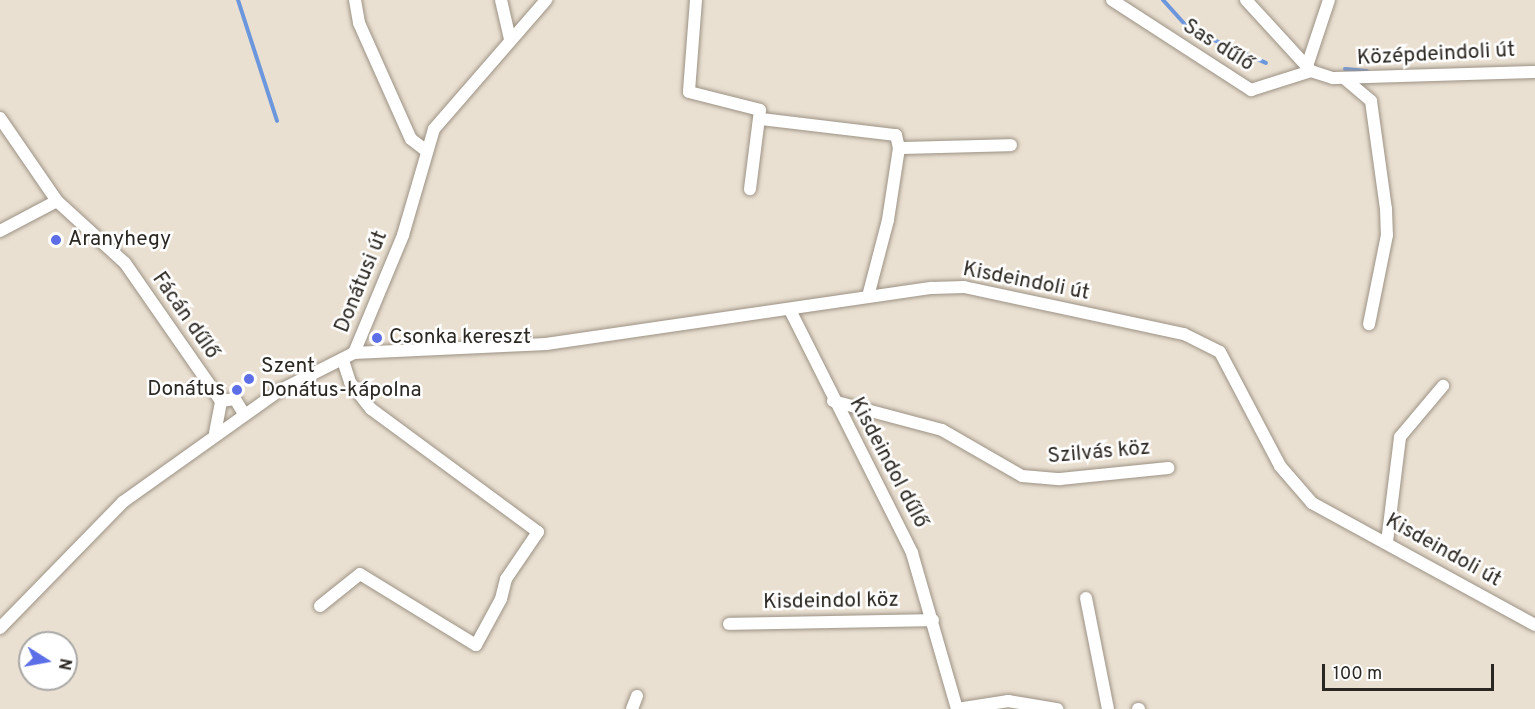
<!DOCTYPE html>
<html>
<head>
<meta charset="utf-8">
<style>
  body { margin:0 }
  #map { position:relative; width:1535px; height:709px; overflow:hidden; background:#eae0d1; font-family:Overpass,sans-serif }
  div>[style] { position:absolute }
  .stream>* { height:4px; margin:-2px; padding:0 2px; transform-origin:2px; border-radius:2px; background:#6d97dc }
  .roads { filter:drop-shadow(0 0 2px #9c9285) drop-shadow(0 0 2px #9c9285) }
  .minor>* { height:12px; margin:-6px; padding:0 6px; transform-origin:6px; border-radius:6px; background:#fff }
  .dots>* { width:16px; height:16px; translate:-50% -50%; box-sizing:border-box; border:3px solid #fff; border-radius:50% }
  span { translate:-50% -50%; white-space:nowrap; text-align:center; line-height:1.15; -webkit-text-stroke:5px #fff; paint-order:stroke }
  .street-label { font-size:21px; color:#2b2722 }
  .poi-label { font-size:21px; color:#2b2722 }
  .left { translate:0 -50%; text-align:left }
  .right { translate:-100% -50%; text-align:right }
  .north { position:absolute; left:18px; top:631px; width:60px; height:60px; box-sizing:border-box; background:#fff; border:2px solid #aaa9a7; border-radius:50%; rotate:101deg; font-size:16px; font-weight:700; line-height:24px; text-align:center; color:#2b2722 }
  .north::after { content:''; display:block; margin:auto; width:21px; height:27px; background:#5c6fe6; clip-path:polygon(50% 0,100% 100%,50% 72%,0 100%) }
  .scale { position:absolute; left:1322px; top:664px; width:172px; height:27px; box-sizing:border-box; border:3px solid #2b2722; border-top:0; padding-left:8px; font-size:18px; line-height:21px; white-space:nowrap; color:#2b2722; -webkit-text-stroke:4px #fff; paint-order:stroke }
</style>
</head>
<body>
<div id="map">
  <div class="stream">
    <i style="left:238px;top:0;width:127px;rotate:72.1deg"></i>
    <i style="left:1163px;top:0;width:39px;rotate:48deg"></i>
    <i style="left:1189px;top:29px;width:84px;rotate:23.8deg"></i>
    <i style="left:1345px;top:69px;width:22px;rotate:5deg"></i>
  </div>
  <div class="roads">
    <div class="minor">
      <i style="left:355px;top:0;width:23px;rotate:80deg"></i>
      <i style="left:359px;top:23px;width:127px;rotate:65.9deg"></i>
      <i style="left:411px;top:139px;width:16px;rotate:38deg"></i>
      <i style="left:501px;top:0;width:40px;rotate:77deg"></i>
      <i style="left:696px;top:0;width:92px;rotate:94.4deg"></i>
      <i style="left:689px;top:92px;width:73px;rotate:14.2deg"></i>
      <i style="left:760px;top:110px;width:80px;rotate:97.2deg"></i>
      <i style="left:1112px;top:0;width:166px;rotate:32.9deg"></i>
      <i style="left:1251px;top:90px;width:63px;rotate:-17.6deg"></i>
      <i style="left:1246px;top:0;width:96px;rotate:47.5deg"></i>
      <i style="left:1311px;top:71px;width:23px;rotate:18deg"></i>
      <i style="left:1333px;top:78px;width:202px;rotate:-1.7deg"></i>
      <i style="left:1307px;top:66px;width:70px;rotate:-71.6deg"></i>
      <i style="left:1345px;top:79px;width:34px;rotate:40deg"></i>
      <i style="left:1371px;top:101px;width:109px;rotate:82.1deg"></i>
      <i style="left:1386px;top:209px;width:26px;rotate:88deg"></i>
      <i style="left:1387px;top:235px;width:91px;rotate:101.4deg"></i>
      <i style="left:0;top:118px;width:101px;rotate:55.5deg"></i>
      <i style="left:57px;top:201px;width:92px;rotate:42.4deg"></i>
      <i style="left:125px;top:263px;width:168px;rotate:55.2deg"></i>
      <i style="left:761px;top:119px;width:136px;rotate:6.8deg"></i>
      <i style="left:896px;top:135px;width:13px;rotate:77deg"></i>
      <i style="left:899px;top:148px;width:73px;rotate:98.7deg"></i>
      <i style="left:888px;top:220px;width:79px;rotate:104.7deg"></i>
      <i style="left:899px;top:148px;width:112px;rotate:-1.5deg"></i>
      <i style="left:0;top:231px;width:64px;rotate:-27.8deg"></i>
      <i style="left:790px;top:310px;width:272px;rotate:63.3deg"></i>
      <i style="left:912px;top:553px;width:162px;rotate:73.9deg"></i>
      <i style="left:354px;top:353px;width:192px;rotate:-2.7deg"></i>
      <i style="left:546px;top:344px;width:390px;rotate:-8.3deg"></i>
      <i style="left:932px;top:288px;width:32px;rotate:-2deg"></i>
      <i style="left:964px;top:287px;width:225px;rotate:12.1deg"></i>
      <i style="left:1184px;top:334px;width:40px;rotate:26.6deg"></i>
      <i style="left:1220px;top:352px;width:129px;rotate:62.2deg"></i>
      <i style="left:1280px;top:466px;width:49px;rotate:49.1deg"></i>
      <i style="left:1312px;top:503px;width:254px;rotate:28.7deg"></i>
      <i style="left:833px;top:401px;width:113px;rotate:14.9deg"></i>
      <i style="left:942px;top:430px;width:92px;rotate:29.9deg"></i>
      <i style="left:1022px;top:476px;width:38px;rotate:5deg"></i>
      <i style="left:1060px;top:479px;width:109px;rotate:-5.8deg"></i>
      <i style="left:215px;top:433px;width:33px;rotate:-79deg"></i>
      <i style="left:221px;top:401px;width:14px;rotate:-8deg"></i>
      <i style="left:235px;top:399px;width:17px;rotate:59deg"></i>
      <i style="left:1387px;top:542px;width:106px;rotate:-82.9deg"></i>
      <i style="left:1400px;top:437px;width:67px;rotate:-49.9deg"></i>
      <i style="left:1086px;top:598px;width:113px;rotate:78.8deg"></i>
      <i style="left:320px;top:606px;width:51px;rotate:-38.7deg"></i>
      <i style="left:360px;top:574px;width:136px;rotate:31.5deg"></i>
      <i style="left:476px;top:645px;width:52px;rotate:-61.5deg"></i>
      <i style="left:501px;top:599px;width:21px;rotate:-76deg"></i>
      <i style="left:506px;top:579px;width:57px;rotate:-55.8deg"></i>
      <i style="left:538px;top:532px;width:207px;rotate:-143.6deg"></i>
      <i style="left:371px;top:409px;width:34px;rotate:-128deg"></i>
      <i style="left:350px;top:382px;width:22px;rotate:-108deg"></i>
      <i style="left:729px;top:624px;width:204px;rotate:-1.1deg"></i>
      <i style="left:0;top:628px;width:176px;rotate:-45.7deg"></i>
      <i style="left:123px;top:502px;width:189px;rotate:-35.5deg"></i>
      <i style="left:277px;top:392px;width:86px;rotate:-26.9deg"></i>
      <i style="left:354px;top:353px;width:128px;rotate:-67.4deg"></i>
      <i style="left:403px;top:235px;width:110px;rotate:-73.7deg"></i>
      <i style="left:434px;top:129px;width:171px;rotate:-49deg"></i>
      <i style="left:632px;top:709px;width:14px;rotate:-69deg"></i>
      <i style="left:957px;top:709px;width:52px;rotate:-8.9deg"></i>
      <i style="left:1008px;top:701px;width:50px;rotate:9.3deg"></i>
      <i style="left:1138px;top:709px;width:1px"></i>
    </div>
  </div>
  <div class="dots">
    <i style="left:56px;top:240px;background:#5c6fe6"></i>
    <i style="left:377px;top:338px;background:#5c6fe6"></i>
    <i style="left:249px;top:379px;background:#5c6fe6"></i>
    <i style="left:237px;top:390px;background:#5c6fe6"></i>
  </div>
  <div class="street-label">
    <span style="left:1218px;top:46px;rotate:32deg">Sas dűlő</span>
    <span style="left:1436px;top:55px;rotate:-3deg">Középdeindoli út</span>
    <span style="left:362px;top:282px;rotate:-68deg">Donátusi út</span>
    <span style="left:1026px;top:282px;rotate:11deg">Kisdeindoli út</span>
    <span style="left:185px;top:316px;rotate:55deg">Fácán dűlő</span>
    <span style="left:1099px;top:453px;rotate:-5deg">Szilvás köz</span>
    <span style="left:888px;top:463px;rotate:62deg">Kisdeindol dűlő</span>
    <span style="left:1443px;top:551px;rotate:29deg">Kisdeindoli út</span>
    <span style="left:831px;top:602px;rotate:-1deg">Kisdeindol köz</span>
  </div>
  <div class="poi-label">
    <span class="left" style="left:68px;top:240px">Aranyhegy</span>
    <span class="left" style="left:389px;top:338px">Csonka kereszt</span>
    <span class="left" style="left:261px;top:379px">Szent<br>Donátus-kápolna</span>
    <span class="right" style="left:225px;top:390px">Donátus</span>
  </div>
  <div class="north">N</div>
  <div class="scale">100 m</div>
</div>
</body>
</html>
